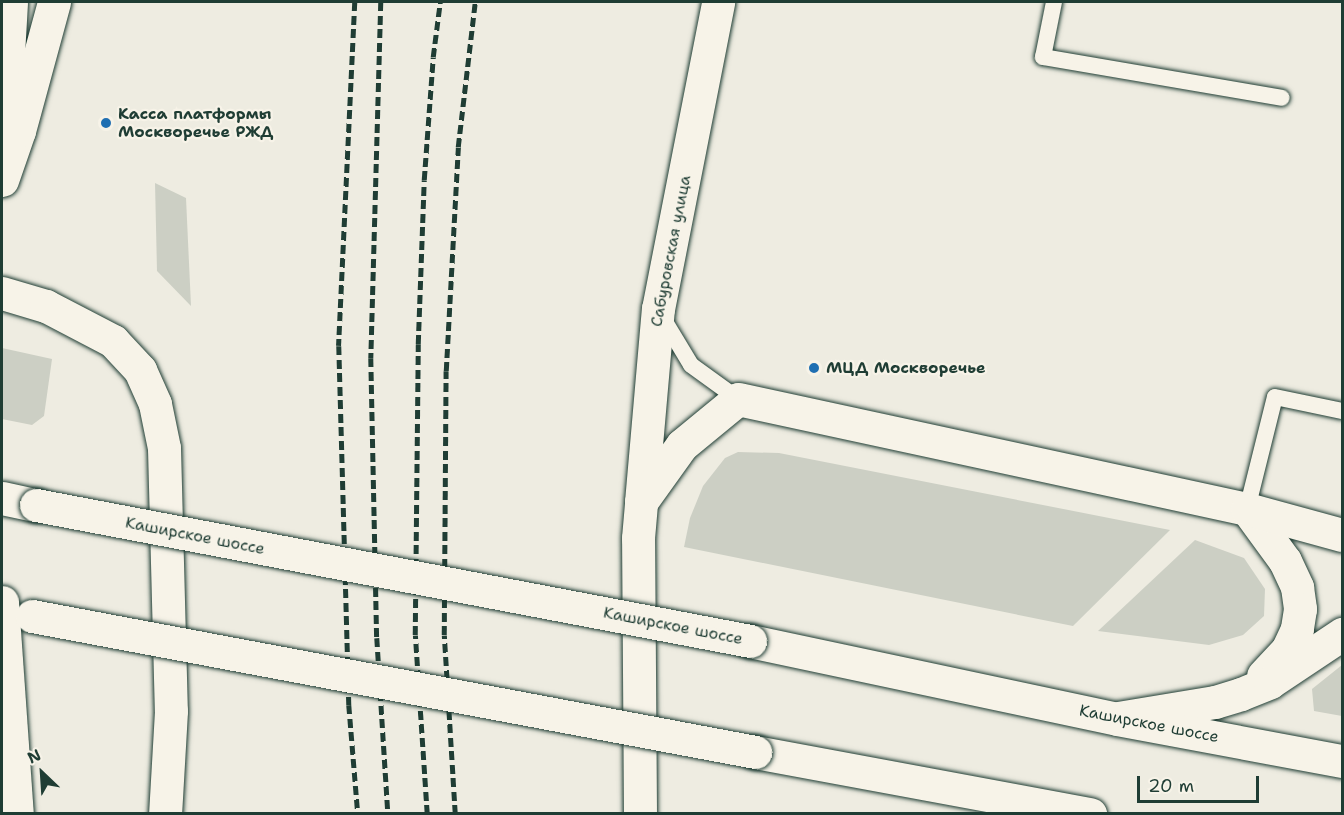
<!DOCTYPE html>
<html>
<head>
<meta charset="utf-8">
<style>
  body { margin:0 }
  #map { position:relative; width:1344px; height:815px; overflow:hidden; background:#eeece1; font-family:"Shantell Sans",sans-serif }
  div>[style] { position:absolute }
  .green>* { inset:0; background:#cccfc4 }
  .roads { filter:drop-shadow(0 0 2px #1f3d34) drop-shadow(0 0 2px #1f3d34) }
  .lane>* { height:16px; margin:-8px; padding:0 8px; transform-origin:8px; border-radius:8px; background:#f7f3e8 }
  .street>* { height:33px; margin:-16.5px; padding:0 16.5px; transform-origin:16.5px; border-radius:16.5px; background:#f7f3e8 }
  .secondary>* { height:33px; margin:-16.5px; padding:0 16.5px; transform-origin:16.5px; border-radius:16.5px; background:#f7f3e8 }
  .primary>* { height:33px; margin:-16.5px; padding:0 16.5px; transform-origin:16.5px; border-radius:16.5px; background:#f7f3e8 }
  .rail>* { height:4.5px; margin-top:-2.25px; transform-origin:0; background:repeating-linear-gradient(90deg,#1f3d34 0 9px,transparent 0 13.5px) }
  .bridges { filter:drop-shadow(0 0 2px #1f3d34) drop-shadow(0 0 2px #1f3d34) }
  .primary-bridge>* { height:33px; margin:-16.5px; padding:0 16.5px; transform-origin:16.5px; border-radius:16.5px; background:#f7f3e8 }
  .dots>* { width:16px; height:16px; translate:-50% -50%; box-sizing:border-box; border:3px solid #f7f3e8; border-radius:50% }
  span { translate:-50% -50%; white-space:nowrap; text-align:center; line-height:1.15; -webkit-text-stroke:4.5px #f7f3e8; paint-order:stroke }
  .poi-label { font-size:16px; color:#1f3d34; font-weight:700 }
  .left { translate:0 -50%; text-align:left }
  .street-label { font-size:16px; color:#1f3d34 }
  .frame { position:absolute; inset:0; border:3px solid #1f3d34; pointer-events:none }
  .north { position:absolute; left:12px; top:743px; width:60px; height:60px; -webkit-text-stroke:4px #f7f3e8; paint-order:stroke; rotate:335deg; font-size:16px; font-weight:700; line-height:24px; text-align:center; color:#1f3d34 }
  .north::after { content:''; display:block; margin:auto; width:21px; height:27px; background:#1f3d34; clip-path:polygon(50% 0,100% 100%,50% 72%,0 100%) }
  .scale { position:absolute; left:1137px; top:776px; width:122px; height:27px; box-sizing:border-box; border:3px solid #1f3d34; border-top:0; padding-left:8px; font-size:18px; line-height:21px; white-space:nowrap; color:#1f3d34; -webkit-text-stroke:4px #f7f3e8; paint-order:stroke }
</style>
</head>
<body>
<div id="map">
  <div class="green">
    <i style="clip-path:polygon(155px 183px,186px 198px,191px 306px,157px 271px)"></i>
    <i style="clip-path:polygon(2px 348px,52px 359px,44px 416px,32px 425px,2px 419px)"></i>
    <i style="clip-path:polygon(738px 452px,779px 453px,1170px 530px,1073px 626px,684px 547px,690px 518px,703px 486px,725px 458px)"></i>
    <i style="clip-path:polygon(1195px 540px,1244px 558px,1265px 589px,1264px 616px,1243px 635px,1209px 645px,1098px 631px)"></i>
    <i style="clip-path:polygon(1342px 665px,1342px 716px,1314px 711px,1312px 689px)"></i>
  </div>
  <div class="roads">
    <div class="lane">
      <i style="left:1054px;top:2px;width:56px;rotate:101.3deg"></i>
      <i style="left:1043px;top:57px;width:242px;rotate:9.7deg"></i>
      <i style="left:661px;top:315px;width:58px;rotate:59deg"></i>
      <i style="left:691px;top:365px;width:58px;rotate:35.9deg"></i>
      <i style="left:1247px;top:509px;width:115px;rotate:-76deg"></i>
      <i style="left:1275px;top:397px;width:68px;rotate:11.8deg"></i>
    </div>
    <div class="street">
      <i style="left:641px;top:502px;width:194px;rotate:-85deg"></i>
      <i style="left:658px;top:309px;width:313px;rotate:-78.9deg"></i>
    </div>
    <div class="secondary">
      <i style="left:2px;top:293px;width:46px;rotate:16.5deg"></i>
      <i style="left:46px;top:306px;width:76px;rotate:27.6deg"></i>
      <i style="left:113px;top:341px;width:40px;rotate:47deg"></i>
      <i style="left:140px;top:370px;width:37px;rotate:66deg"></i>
      <i style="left:155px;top:404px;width:45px;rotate:78.4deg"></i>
      <i style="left:164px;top:448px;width:263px;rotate:88.5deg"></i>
      <i style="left:171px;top:711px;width:103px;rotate:93.3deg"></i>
      <i style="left:1247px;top:509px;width:64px;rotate:53.8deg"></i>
      <i style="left:1285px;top:561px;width:29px;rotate:65deg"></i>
      <i style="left:1297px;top:587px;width:22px;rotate:82deg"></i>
      <i style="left:1300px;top:609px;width:20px;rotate:99deg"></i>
      <i style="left:1297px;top:629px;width:23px;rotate:115deg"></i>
      <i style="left:1287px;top:650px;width:35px;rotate:133deg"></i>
      <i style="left:1118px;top:718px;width:98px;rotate:-9.4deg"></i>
      <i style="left:1215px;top:702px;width:27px;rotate:-17deg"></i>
      <i style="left:1241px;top:694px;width:31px;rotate:-22deg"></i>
      <i style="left:1270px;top:682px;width:87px;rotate:-33.7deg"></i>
      <i style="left:640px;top:814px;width:276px;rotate:-90.4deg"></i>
      <i style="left:638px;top:538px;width:36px;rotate:-85deg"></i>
      <i style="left:641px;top:502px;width:70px;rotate:-54.3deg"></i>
      <i style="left:682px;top:445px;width:72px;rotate:-39.4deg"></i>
      <i style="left:738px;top:399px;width:521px;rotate:12.19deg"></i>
      <i style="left:1247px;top:509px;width:98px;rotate:15.3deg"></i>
    </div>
    <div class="primary">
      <i style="left:3px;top:141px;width:139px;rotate:-86.7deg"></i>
      <i style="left:2px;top:180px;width:52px;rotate:-70.9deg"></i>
      <i style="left:19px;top:131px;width:134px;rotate:-74.8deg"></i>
      <i style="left:2px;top:498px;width:35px;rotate:12deg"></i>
      <i style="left:750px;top:641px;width:375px;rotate:12deg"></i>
      <i style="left:1117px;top:719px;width:229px;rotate:10.6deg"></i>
      <i style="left:755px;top:752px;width:341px;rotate:10.5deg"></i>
    </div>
  </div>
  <div class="rail">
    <i style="left:355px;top:2px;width:344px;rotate:92.7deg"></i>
    <i style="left:339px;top:346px;width:359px;rotate:88.4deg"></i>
    <i style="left:349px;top:705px;width:109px;rotate:85.3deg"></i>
    <i style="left:381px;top:2px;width:356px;rotate:91.6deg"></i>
    <i style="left:371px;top:358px;width:280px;rotate:88.8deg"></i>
    <i style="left:377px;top:638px;width:176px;rotate:86.4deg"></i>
    <i style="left:427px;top:814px;width:179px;rotate:-93.8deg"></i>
    <i style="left:415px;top:635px;width:291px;rotate:-89.4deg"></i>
    <i style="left:418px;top:344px;width:164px;rotate:-87.9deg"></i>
    <i style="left:424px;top:180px;width:123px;rotate:-85.8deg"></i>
    <i style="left:433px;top:57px;width:55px;rotate:-82.7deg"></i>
    <i style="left:455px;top:814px;width:179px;rotate:-93.5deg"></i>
    <i style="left:444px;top:635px;width:264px;rotate:-89.6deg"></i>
    <i style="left:446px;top:371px;width:224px;rotate:-86.9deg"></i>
    <i style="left:458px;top:147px;width:146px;rotate:-83.3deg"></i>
  </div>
  <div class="bridges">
    <div class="primary-bridge">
      <i style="left:36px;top:505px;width:727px;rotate:10.78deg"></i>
      <i style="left:2px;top:602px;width:213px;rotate:86deg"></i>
      <i style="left:32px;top:616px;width:736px;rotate:10.65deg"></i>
    </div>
  </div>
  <div class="dots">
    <i style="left:106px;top:123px;background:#1f6fb2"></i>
    <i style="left:814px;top:368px;background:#1f6fb2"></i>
  </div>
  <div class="poi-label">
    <span class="left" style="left:118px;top:123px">Касса платформы<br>Москворечье РЖД</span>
    <span class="left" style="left:826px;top:368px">МЦД Москворечье</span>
  </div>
  <div class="street-label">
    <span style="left:671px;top:251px;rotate:-79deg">Сабуровская улица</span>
    <span style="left:195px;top:536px;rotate:11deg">Каширское шоссе</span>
    <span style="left:673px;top:626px;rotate:11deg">Каширское шоссе</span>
    <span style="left:1149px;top:724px;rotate:11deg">Каширское шоссе</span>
  </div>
  <div class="frame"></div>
  <div class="north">N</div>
  <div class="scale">20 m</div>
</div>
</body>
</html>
